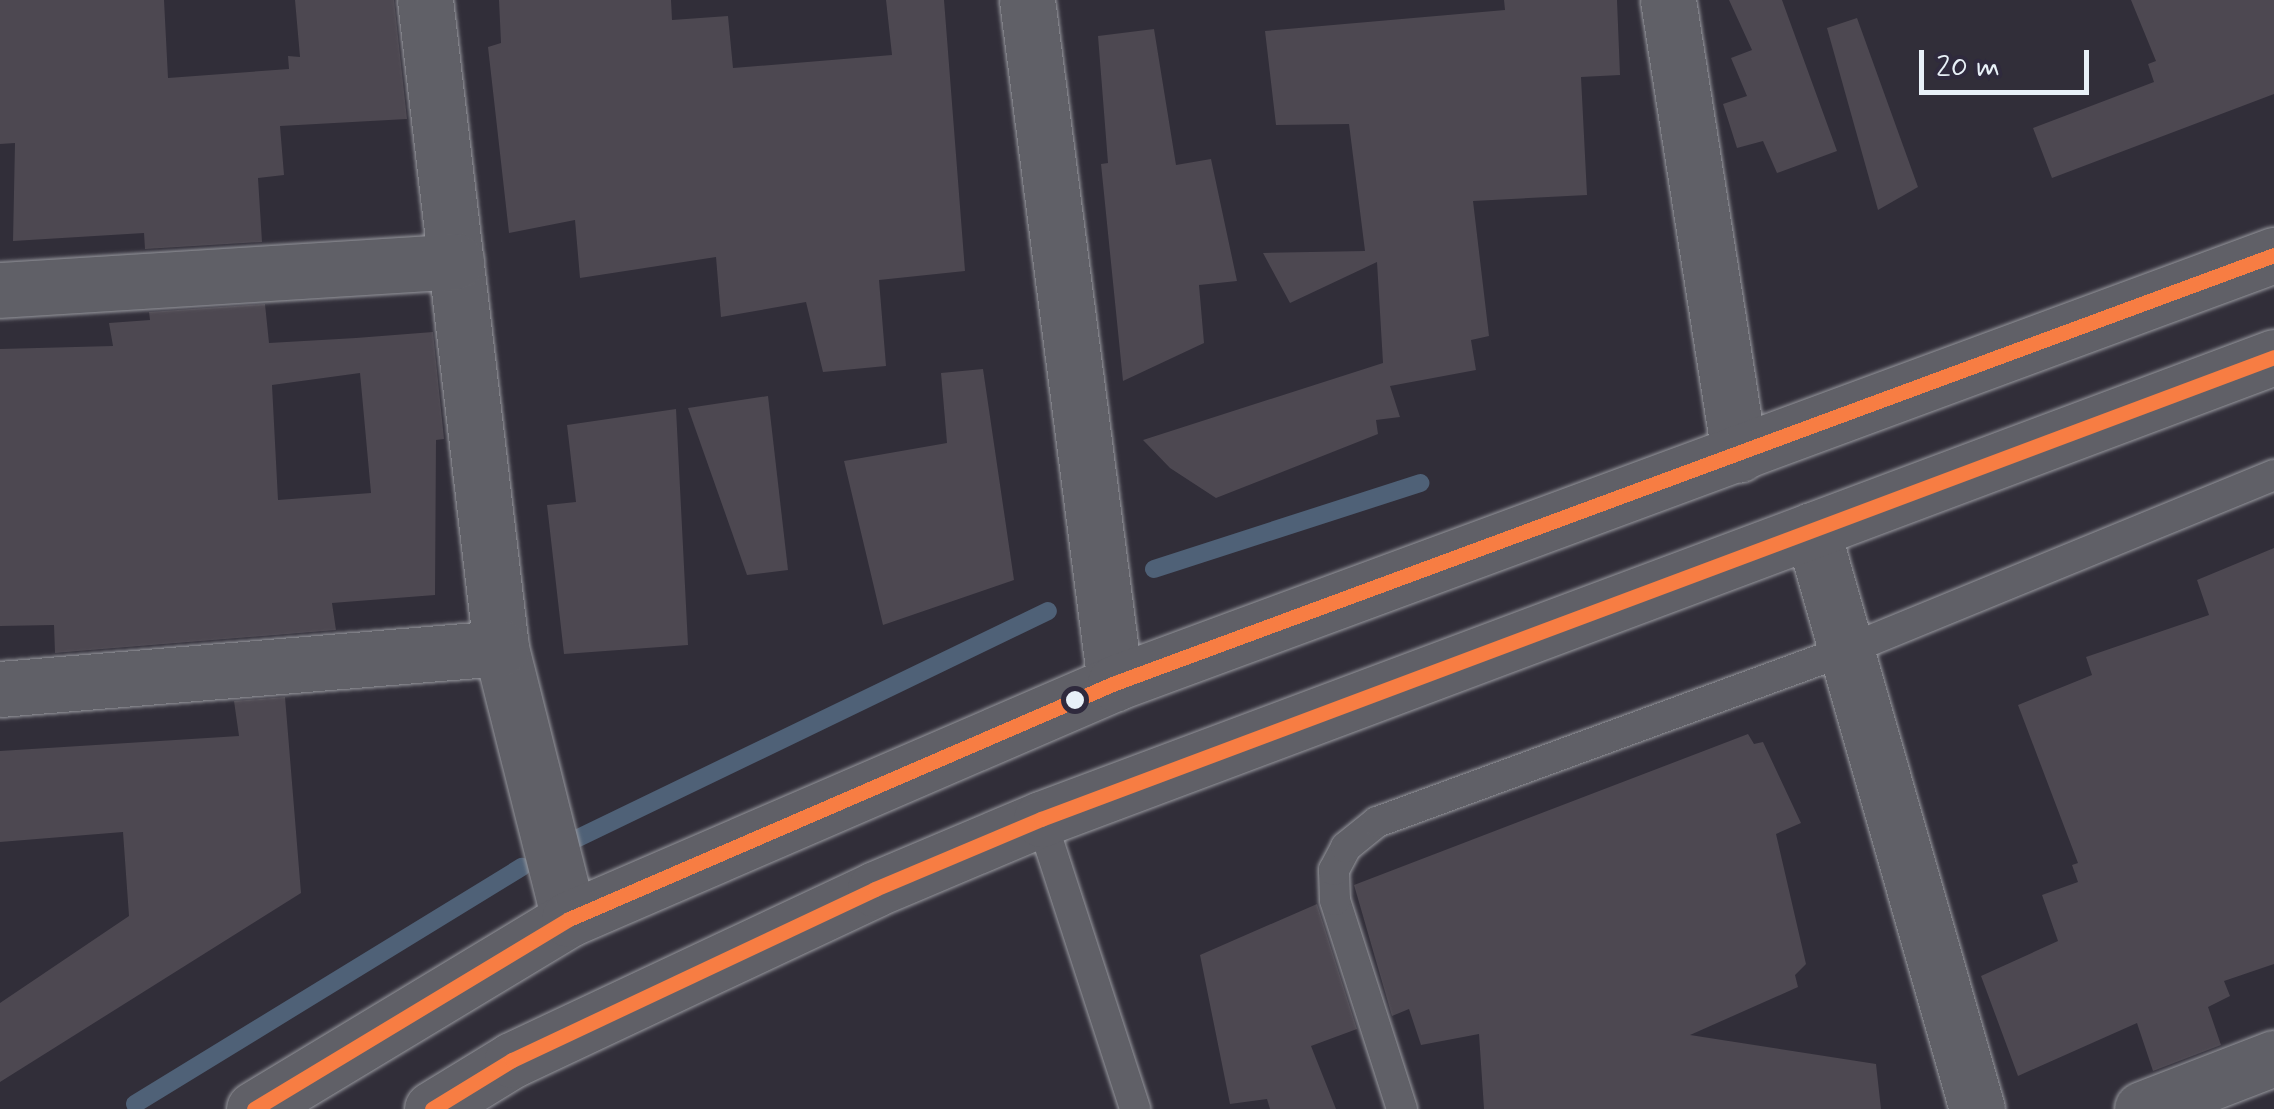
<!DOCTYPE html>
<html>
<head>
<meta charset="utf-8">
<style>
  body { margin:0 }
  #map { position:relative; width:2274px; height:1109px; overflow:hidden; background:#312e39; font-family:Mynerve,sans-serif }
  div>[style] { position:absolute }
  .stream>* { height:18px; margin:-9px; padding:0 9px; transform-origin:9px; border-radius:9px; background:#4f6177 }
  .building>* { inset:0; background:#4d4851 }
  .roads { filter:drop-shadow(0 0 2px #98999f) drop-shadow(0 0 2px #98999f) }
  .service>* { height:30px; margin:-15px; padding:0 15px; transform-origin:15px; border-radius:15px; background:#606067 }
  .minor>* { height:55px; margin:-27.5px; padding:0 27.5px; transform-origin:27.5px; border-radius:27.5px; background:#606067 }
  .tertiary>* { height:55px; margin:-27.5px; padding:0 27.5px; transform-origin:27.5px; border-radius:27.5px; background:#606067 }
  .trunk>* { height:55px; margin:-27.5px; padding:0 27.5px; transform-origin:27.5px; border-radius:27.5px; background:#606067 }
  .bus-1>* { height:15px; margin:-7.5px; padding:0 7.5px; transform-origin:7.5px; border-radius:7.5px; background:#f77d43 }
  .dots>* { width:28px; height:28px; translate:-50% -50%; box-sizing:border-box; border:5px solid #2f2a3d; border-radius:50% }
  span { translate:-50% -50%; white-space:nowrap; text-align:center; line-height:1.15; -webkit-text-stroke:9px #2f2a3d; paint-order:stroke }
  .scale { position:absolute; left:1919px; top:50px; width:170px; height:45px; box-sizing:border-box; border:5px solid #e8f1f8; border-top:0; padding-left:12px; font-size:30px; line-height:35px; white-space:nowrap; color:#e8f1f8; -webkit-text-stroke:8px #2f2a3d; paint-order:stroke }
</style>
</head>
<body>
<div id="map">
  <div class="stream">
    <i style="left:1154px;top:569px;width:280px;rotate:-17.9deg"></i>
    <i style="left:576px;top:839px;width:524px;rotate:-25.78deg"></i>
    <i style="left:135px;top:1104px;width:454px;rotate:-31.5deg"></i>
  </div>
  <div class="building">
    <i style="clip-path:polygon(0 0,164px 0,168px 78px,289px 69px,288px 56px,300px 57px,295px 0,394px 0,407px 119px,280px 126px,284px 175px,258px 178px,262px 242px,145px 249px,144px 233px,13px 241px,15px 143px,0 144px)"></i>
    <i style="clip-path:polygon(499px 0,671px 0,672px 20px,728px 16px,733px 68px,892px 55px,886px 0,944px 0,965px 271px,879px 280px,886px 366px,823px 372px,806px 302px,721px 317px,716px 257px,580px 278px,575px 220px,509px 233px,488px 47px,501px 43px)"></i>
    <i style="clip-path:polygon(1504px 0,1617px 0,1620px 75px,1581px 77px,1587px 195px,1473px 201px,1489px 336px,1471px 340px,1476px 370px,1390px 386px,1400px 417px,1376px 420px,1378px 434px,1216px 498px,1170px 468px,1143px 440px,1383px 363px,1377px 262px,1290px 303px,1263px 253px,1365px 251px,1349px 124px,1276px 125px,1265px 31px,1505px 10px)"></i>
    <i style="clip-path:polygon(1729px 0,1782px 0,1837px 151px,1777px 173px,1763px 141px,1737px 148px,1723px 104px,1747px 96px,1731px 58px,1752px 50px)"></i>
    <i style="clip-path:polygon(2131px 0,2274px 0,2274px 94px,2052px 178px,2033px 128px,2154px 82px,2148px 64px,2156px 61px)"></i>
    <i style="clip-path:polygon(1857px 18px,1918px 187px,1878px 210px,1827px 28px)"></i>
    <i style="clip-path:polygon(1154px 29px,1176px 165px,1211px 159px,1237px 281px,1199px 285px,1204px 343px,1123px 381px,1101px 164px,1108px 163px,1098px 36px)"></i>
    <i style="clip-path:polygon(evenodd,265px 304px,269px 343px,356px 338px,358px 356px,356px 338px,433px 332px,444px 439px,436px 440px,435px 595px,332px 603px,336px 630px,78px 651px,55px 653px,54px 625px,0 626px,0 349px,113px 346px,109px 323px,150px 320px,149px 312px,265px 304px,360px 373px,371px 493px,278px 500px,272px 385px,360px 373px)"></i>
    <i style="clip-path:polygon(983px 369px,1014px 580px,883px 625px,844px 461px,947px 443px,941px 373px)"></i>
    <i style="clip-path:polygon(768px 396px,788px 570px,747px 575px,688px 408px)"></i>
    <i style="clip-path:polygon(676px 409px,688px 645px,564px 654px,547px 505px,576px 502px,567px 425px)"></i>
    <i style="clip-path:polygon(2274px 548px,2274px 964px,2224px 981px,2230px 996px,2208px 1007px,2221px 1045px,2153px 1071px,2137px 1023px,2018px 1076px,1981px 976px,2058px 941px,2042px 895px,2078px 882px,2072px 865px,2078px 863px,2018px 705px,2092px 675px,2086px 657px,2209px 615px,2197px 580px)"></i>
    <i style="clip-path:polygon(285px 697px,301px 893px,0 1082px,0 1003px,129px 916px,123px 832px,0 842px,0 751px,239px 736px,234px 701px)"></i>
    <i style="clip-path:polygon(1748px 734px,1754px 744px,1763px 742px,1801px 823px,1776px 834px,1806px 964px,1795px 975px,1798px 987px,1690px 1035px,1876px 1064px,1881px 1109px,1484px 1109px,1479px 1034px,1421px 1045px,1409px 1009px,1392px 1016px,1354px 885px)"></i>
    <i style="clip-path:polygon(1317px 904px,1357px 1029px,1311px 1046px,1336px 1109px,1270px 1109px,1267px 1099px,1230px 1104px,1200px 955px)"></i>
  </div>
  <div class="roads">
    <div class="service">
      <i style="left:1041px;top:819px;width:305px;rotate:72deg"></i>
      <i style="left:1402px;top:1109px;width:219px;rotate:-107.8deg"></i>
      <i style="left:1335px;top:900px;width:30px;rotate:-92deg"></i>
      <i style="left:1334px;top:870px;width:26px;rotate:-62deg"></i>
      <i style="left:1346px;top:847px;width:40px;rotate:-39deg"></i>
      <i style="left:1377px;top:822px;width:498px;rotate:-20.1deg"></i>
      <i style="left:1845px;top:651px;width:464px;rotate:-22.3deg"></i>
    </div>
    <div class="minor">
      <i style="left:425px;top:0;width:652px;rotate:83.31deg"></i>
      <i style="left:501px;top:648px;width:279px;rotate:75.9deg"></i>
      <i style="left:1668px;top:0;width:460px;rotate:81.1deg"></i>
      <i style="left:0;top:290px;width:457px;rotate:-3.6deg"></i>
      <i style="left:1812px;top:530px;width:602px;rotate:74.09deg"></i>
      <i style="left:0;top:689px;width:503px;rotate:-4.68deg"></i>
      <i style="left:2142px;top:1109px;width:142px;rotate:-21.1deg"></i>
    </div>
    <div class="tertiary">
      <i style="left:1027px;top:0;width:689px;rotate:82.66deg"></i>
    </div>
    <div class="trunk">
      <i style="left:254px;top:1109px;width:368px;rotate:-31.1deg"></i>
      <i style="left:569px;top:919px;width:595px;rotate:-23.38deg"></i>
      <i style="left:1115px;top:683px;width:1236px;rotate:-20.27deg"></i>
      <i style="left:432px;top:1109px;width:94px;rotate:-31.5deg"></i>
      <i style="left:512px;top:1060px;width:401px;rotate:-25.2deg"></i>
      <i style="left:875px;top:889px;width:180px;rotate:-22.9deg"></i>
      <i style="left:1041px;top:819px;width:1317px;rotate:-20.54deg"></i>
    </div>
  </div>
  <div class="bus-1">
    <i style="left:254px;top:1109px;width:368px;rotate:-31.1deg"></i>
    <i style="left:569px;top:919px;width:595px;rotate:-23.38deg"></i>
    <i style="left:1115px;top:683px;width:1236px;rotate:-20.27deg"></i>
    <i style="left:432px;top:1109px;width:94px;rotate:-31.5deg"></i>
    <i style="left:512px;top:1060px;width:401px;rotate:-25.2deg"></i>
    <i style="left:875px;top:889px;width:180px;rotate:-22.9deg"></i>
    <i style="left:1041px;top:819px;width:1317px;rotate:-20.54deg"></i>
  </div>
  <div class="dots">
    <i style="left:1075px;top:700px;background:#e8f1f8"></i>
  </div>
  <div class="scale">20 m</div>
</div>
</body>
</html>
